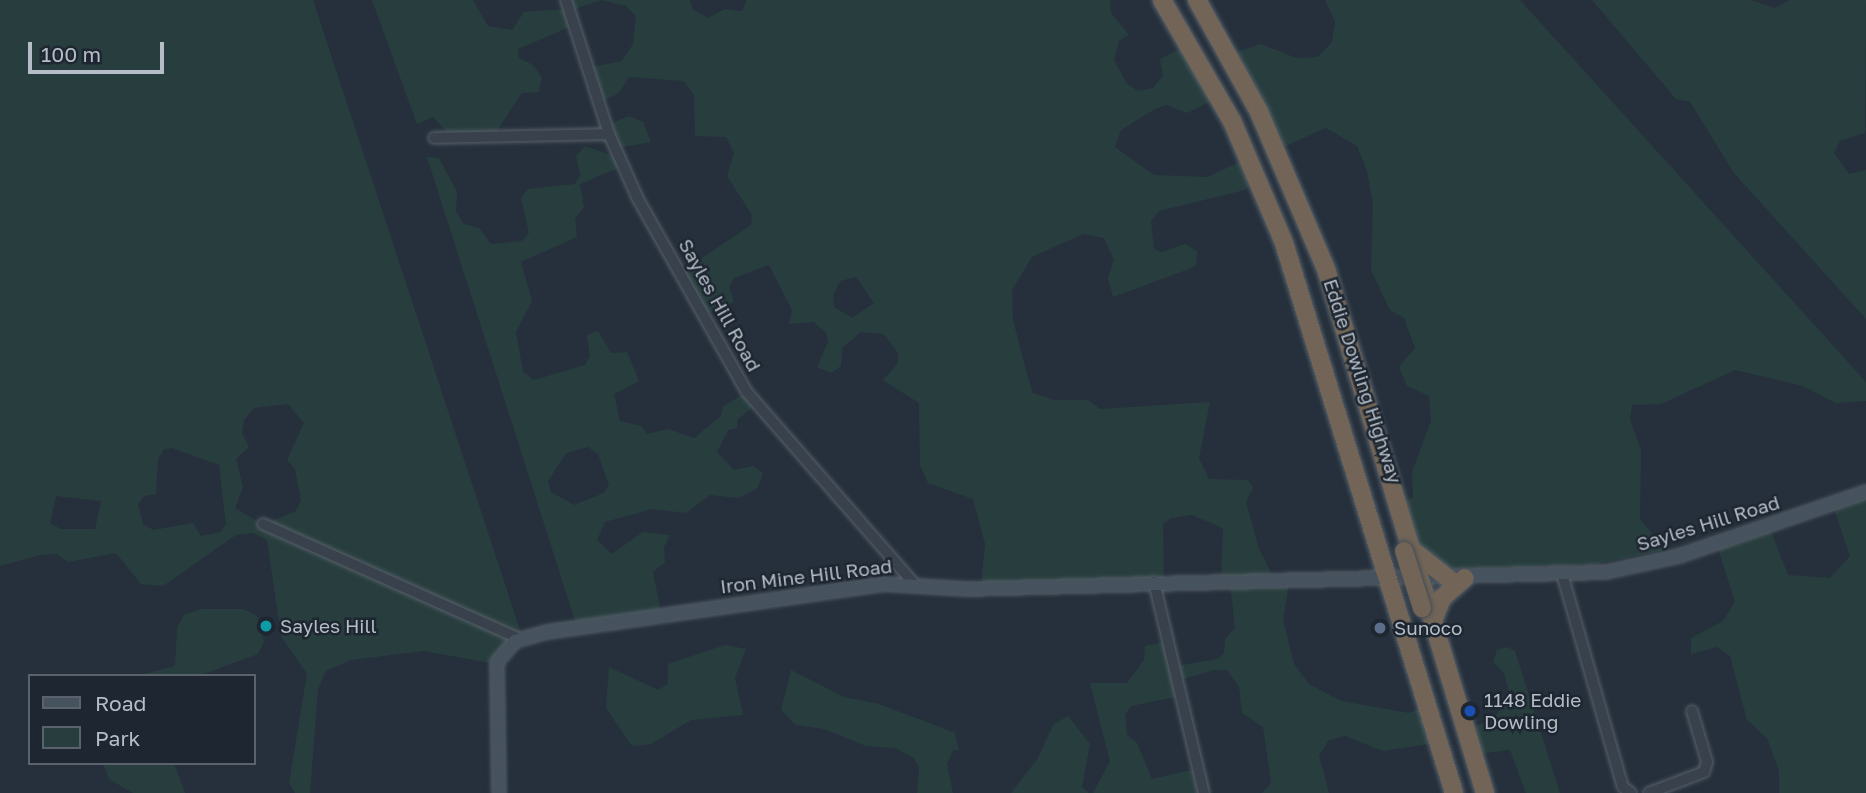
<!DOCTYPE html>
<html>
<head>
<meta charset="utf-8">
<style>
  body { margin:0 }
  #map { position:relative; width:1866px; height:793px; overflow:hidden; background:#25303c; font-family:"Golos Text",sans-serif }
  div>[style] { position:absolute }
  .green>* { inset:0; background:#283e3e }
  .roads { filter:drop-shadow(0 0 2px #57606a) drop-shadow(0 0 2px #57606a) }
  .street>* { height:10px; margin:-5px; padding:0 5px; transform-origin:5px; border-radius:5px; background:#39424c }
  .secondary>* { height:12px; margin:-6px; padding:0 6px; transform-origin:6px; border-radius:6px; background:#47525f }
  .highway>* { height:18px; margin:-9px; padding:0 9px; transform-origin:9px; border-radius:9px; background:#726557 }
  .bridges { filter:drop-shadow(0 0 2px #444d57) drop-shadow(0 0 2px #444d57) }
  .highway-bridge>* { height:18px; margin:-9px; padding:0 9px; transform-origin:9px; border-radius:9px; background:#726557 }
  .dots>* { width:19px; height:19px; translate:-50% -50%; box-sizing:border-box; border:4px solid #1e2731; border-radius:50% }
  span { translate:-50% -50%; white-space:nowrap; text-align:center; line-height:1.15; -webkit-text-stroke:5px #1e2731; paint-order:stroke }
  .street-label { font-size:19px; color:#b5bdc7 }
  .poi-label { font-size:19px; color:#b5bdc7 }
  .left { translate:0 -50%; text-align:left }
  .legend { position:absolute; left:28px; top:674px; width:228px; height:91px; box-sizing:border-box; background:#1e2731; border:2px solid #5a636d; margin:0; padding:9px 12px; list-style:none; font-size:21px; color:#b5bdc7 }
  .legend li { display:flex; align-items:center; gap:14px; height:35px }
  .legend b { width:35px; border:2px solid #5a636d }
  .scale { position:absolute; left:28px; top:42px; width:136px; height:32px; box-sizing:border-box; border:4px solid #b5bdc7; border-top:0; padding-left:9px; font-size:21px; line-height:24px; white-space:nowrap; color:#b5bdc7; -webkit-text-stroke:5px #1e2731; paint-order:stroke }
</style>
</head>
<body>
<div id="map">
  <div class="green">
    <i style="clip-path:polygon(evenodd,0 0,313px 0,522px 636px,496px 664px,424px 651px,351px 660px,326px 671px,318px 689px,310px 793px,295px 793px,289px 783px,307px 674px,281px 636px,267px 540px,253px 533px,236px 535px,163px 586px,141px 584px,116px 553px,68px 562px,57px 554px,40px 555px,0 566px,0 0,288px 404px,304px 423px,287px 460px,295px 469px,301px 501px,295px 512px,262px 524px,235px 508px,243px 487px,236px 459px,249px 447px,242px 433px,244px 420px,254px 408px,288px 404px,0 0,172px 448px,219px 465px,226px 524px,221px 532px,201px 536px,193px 523px,153px 530px,143px 524px,138px 504px,144px 496px,156px 494px,158px 459px,164px 449px,172px 448px,0 0,56px 496px,101px 501px,95px 529px,61px 529px,50px 523px,56px 496px)"></i>
    <i style="clip-path:polygon(evenodd,372px 0,473px 0,488px 26px,512px 30px,524px 12px,564px 9px,566px 0,690px 0,692px 9px,708px 18px,725px 9px,742px 11px,747px 0,1110px 0,1111px 13px,1129px 35px,1119px 41px,1114px 60px,1127px 84px,1138px 91px,1153px 88px,1163px 76px,1160px 59px,1190px 43px,1220px 97px,1187px 113px,1166px 105px,1155px 109px,1121px 130px,1115px 147px,1154px 175px,1207px 177px,1244px 160px,1257px 174px,1245px 190px,1159px 211px,1151px 221px,1154px 249px,1162px 252px,1185px 244px,1197px 251px,1196px 265px,1189px 269px,1113px 297px,1108px 278px,1114px 260px,1104px 238px,1083px 234px,1032px 257px,1012px 290px,1013px 320px,1027px 374px,1033px 393px,1054px 400px,1088px 400px,1100px 409px,1210px 402px,1199px 458px,1209px 479px,1248px 480px,1253px 488px,1246px 502px,1259px 549px,1273px 577px,1289px 583px,1283px 620px,1294px 664px,1309px 684px,1341px 701px,1409px 713px,1423px 708px,1429px 744px,1383px 751px,1345px 736px,1329px 740px,1319px 755px,1329px 793px,1262px 793px,1271px 783px,1263px 727px,1242px 713px,1239px 687px,1227px 670px,1214px 670px,1180px 680px,1180px 696px,1131px 706px,1125px 715px,1127px 735px,1137px 743px,1152px 779px,1196px 769px,1204px 793px,1093px 793px,1110px 761px,1090px 683px,1127px 683px,1144px 660px,1145px 646px,1168px 641px,1176px 666px,1218px 659px,1224px 653px,1225px 639px,1235px 628px,1230px 582px,1221px 579px,1223px 528px,1192px 515px,1171px 518px,1163px 524px,1164px 580px,981px 586px,985px 544px,973px 499px,928px 483px,920px 465px,919px 403px,883px 380px,898px 363px,898px 353px,884px 334px,861px 332px,842px 348px,841px 366px,831px 373px,817px 367px,828px 342px,826px 333px,814px 322px,789px 324px,792px 310px,769px 265px,734px 278px,729px 287px,734px 302px,702px 315px,681px 272px,751px 225px,752px 215px,727px 176px,734px 153px,726px 137px,695px 136px,694px 95px,684px 81px,629px 77px,619px 93px,599px 103px,592px 67px,622px 61px,633px 44px,636px 16px,626px 6px,601px 0,569px 11px,572px 26px,518px 49px,519px 58px,533px 65px,542px 78px,539px 92px,522px 93px,494px 135px,451px 137px,433px 117px,417px 124px,372px 0,856px 277px,874px 303px,852px 318px,834px 307px,833px 295px,840px 281px,856px 277px)"></i>
    <i style="clip-path:polygon(1325px 0,1520px 0,1866px 382px,1866px 401px,1836px 403px,1803px 386px,1735px 370px,1661px 404px,1632px 405px,1630px 419px,1641px 451px,1640px 519px,1665px 550px,1589px 565px,1464px 569px,1447px 568px,1417px 547px,1402px 501px,1413px 498px,1412px 472px,1431px 421px,1429px 396px,1407px 386px,1399px 367px,1415px 348px,1404px 318px,1390px 310px,1371px 270px,1373px 204px,1367px 171px,1357px 146px,1326px 128px,1281px 148px,1230px 54px,1261px 44px,1296px 58px,1318px 57px,1332px 42px,1335px 22px)"></i>
    <i style="clip-path:polygon(1592px 0,1751px 0,1774px 8px,1790px 0,1866px 0,1865px 133px,1840px 141px,1834px 153px,1849px 174px,1866px 170px,1866px 319px,1734px 173px,1690px 102px,1676px 99px)"></i>
    <i style="clip-path:polygon(629px 116px,643px 122px,651px 142px,617px 148px,608px 125px)"></i>
    <i style="clip-path:polygon(evenodd,585px 146px,621px 159px,621px 167px,580px 184px,584px 207px,575px 219px,577px 237px,521px 262px,532px 301px,516px 332px,523px 372px,534px 380px,585px 365px,590px 356px,587px 335px,598px 331px,611px 353px,627px 352px,639px 381px,614px 394px,620px 421px,641px 426px,647px 434px,668px 429px,694px 438px,720px 417px,724px 406px,744px 394px,753px 407px,737px 420px,737px 428px,728px 430px,717px 452px,734px 470px,753px 466px,763px 473px,757px 489px,738px 498px,710px 495px,686px 513px,652px 509px,605px 522px,597px 540px,612px 554px,643px 532px,670px 535px,664px 547px,665px 562px,653px 572px,661px 613px,577px 627px,427px 157px,439px 158px,457px 192px,456px 211px,464px 224px,479px 228px,491px 244px,522px 241px,529px 233px,521px 198px,528px 189px,575px 184px,580px 175px,576px 156px,585px 146px,588px 447px,598px 454px,609px 485px,604px 493px,574px 505px,551px 492px,548px 481px,566px 453px,588px 447px)"></i>
    <i style="clip-path:polygon(1866px 493px,1866px 793px,1779px 793px,1779px 771px,1767px 738px,1747px 720px,1730px 656px,1717px 647px,1691px 654px,1691px 638px,1723px 621px,1735px 602px,1718px 548px,1770px 529px,1788px 575px,1830px 578px,1850px 556px,1833px 506px)"></i>
    <i style="clip-path:polygon(202px 609px,243px 609px,257px 616px,264px 641px,258px 654px,198px 676px,136px 676px,175px 666px,177px 628px,184px 615px)"></i>
    <i style="clip-path:polygon(725px 645px,746px 649px,735px 678px,743px 715px,691px 720px,651px 744px,632px 746px,606px 708px,609px 667px,658px 690px,668px 684px,668px 664px)"></i>
    <i style="clip-path:polygon(1507px 647px,1515px 651px,1560px 793px,1526px 793px,1510px 750px,1477px 754px,1472px 727px,1493px 720px,1510px 695px,1504px 673px,1493px 662px,1497px 650px)"></i>
    <i style="clip-path:polygon(791px 670px,844px 697px,879px 704px,955px 733px,959px 750px,953px 750px,947px 764px,953px 793px,917px 793px,919px 767px,913px 757px,895px 748px,866px 746px,824px 729px,796px 725px,781px 710px)"></i>
    <i style="clip-path:polygon(1068px 716px,1090px 744px,1082px 787px,1089px 793px,1011px 793px,1038px 758px,1053px 725px)"></i>
    <i style="clip-path:polygon(103px 763px,174px 763px,185px 793px,133px 793px,109px 779px)"></i>
  </div>
  <div class="roads">
    <div class="street">
      <i style="left:566px;top:0;width:141px;rotate:72.2deg"></i>
      <i style="left:609px;top:134px;width:71px;rotate:66deg"></i>
      <i style="left:638px;top:199px;width:220px;rotate:60.6deg"></i>
      <i style="left:746px;top:391px;width:257px;rotate:48.9deg"></i>
      <i style="left:434px;top:138px;width:175px;rotate:-1.3deg"></i>
      <i style="left:263px;top:524px;width:282px;rotate:24.1deg"></i>
      <i style="left:1563px;top:577px;width:218px;rotate:74.1deg"></i>
      <i style="left:1623px;top:787px;width:10px;rotate:37deg"></i>
      <i style="left:1154px;top:582px;width:217px;rotate:76.7deg"></i>
      <i style="left:1649px;top:793px;width:59px;rotate:-20.9deg"></i>
      <i style="left:1704px;top:772px;width:10px;rotate:-73deg"></i>
      <i style="left:1707px;top:762px;width:53px;rotate:-106.4deg"></i>
    </div>
    <div class="secondary">
      <i style="left:499px;top:793px;width:131px;rotate:-90.9deg"></i>
      <i style="left:497px;top:662px;width:28px;rotate:-49deg"></i>
      <i style="left:515px;top:641px;width:33px;rotate:-16deg"></i>
      <i style="left:547px;top:632px;width:339px;rotate:-8.1deg"></i>
      <i style="left:883px;top:584px;width:83px;rotate:3.4deg"></i>
      <i style="left:966px;top:589px;width:640px;rotate:-1.52deg"></i>
      <i style="left:1606px;top:572px;width:75px;rotate:-12.4deg"></i>
      <i style="left:1679px;top:556px;width:198px;rotate:-18.9deg"></i>
    </div>
    <div class="highway">
      <i style="left:1162px;top:0;width:140px;rotate:60deg"></i>
      <i style="left:1232px;top:121px;width:133px;rotate:66.9deg"></i>
      <i style="left:1284px;top:243px;width:576px;rotate:72.82deg"></i>
      <i style="left:1197px;top:0;width:128px;rotate:61deg"></i>
      <i style="left:1259px;top:112px;width:171px;rotate:66.9deg"></i>
      <i style="left:1326px;top:269px;width:548px;rotate:73.12deg"></i>
      <i style="left:1416px;top:553px;width:42px;rotate:38.2deg"></i>
      <i style="left:1434px;top:618px;width:22px;rotate:-68deg"></i>
      <i style="left:1442px;top:598px;width:30px;rotate:-41deg"></i>
    </div>
  </div>
  <div class="bridges">
    <div class="highway-bridge">
      <i style="left:1404px;top:551px;width:60px;rotate:72.5deg"></i>
    </div>
  </div>
  <div class="dots">
    <i style="left:266px;top:626px;background:#0f9aa8"></i>
    <i style="left:1380px;top:628px;background:#5c6f8a"></i>
    <i style="left:1470px;top:711px;background:#1a4fb4"></i>
  </div>
  <div class="street-label">
    <span style="left:720px;top:305px;rotate:61deg">Sayles Hill Road</span>
    <span style="left:1363px;top:381px;rotate:72deg">Eddie Dowling Highway</span>
    <span style="left:1708px;top:523px;rotate:-17deg">Sayles Hill Road</span>
    <span style="left:806px;top:576px;rotate:-7deg">Iron Mine Hill Road</span>
  </div>
  <div class="poi-label">
    <span class="left" style="left:280px;top:626px">Sayles Hill</span>
    <span class="left" style="left:1394px;top:628px">Sunoco</span>
    <span class="left" style="left:1484px;top:711px">1148 Eddie<br>Dowling</span>
  </div>
  <ul class="legend">
  <li><b style="height:9px;background:#47525f"></b>Road</li>
  <li><b style="height:19px;background:#283e3e"></b>Park</li>
  </ul>
  <div class="scale">100 m</div>
</div>
</body>
</html>
